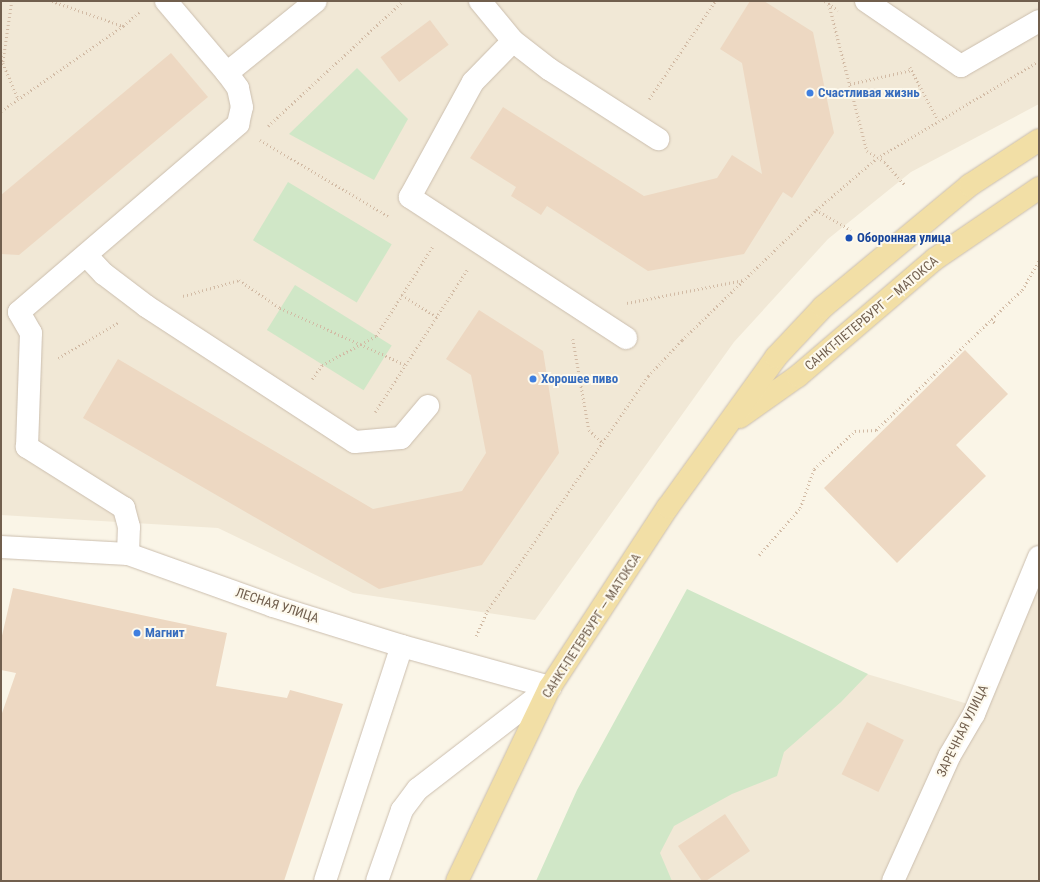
<!DOCTYPE html>
<html>
<head>
<meta charset="utf-8">
<style>
  body { margin:0 }
  #map { position:relative; width:1040px; height:882px; overflow:hidden; background:#faf5e7; font-family:"Roboto Condensed",sans-serif }
  div>[style] { position:absolute }
  .residential>* { inset:0; background:#f1e8d6 }
  .green>* { inset:0; background:#d0e7c7; transform-origin:0 0 }
  .building>* { inset:0; background:#edd8c2; transform-origin:0 0 }
  .path>* { height:2.5px; margin-top:-1.25px; transform-origin:0; background:repeating-linear-gradient(90deg,#d2bba5 0 1px,transparent 0 4px) }
  .roads { filter:drop-shadow(0 0 1px #cbbeae) drop-shadow(0 0 1px #cbbeae) }
  .minor>* { height:22px; margin:-11px; padding:0 11px; transform-origin:11px; border-radius:11px; background:#fff }
  .major>* { height:22px; margin:-11px; padding:0 11px; transform-origin:11px; border-radius:11px; background:#f2dfa6 }
  .dots>* { width:11px; height:11px; translate:-50% -50%; box-sizing:border-box; border:2px solid #fdf9ed; border-radius:50% }
  span { translate:-50% -50%; white-space:nowrap; text-align:center; line-height:1.15; -webkit-text-stroke:4px #fdf9ed; paint-order:stroke }
  .shop-label { font-size:13px; color:#366cbe; font-weight:700 }
  .left { translate:0 -50%; text-align:left }
  .transit-label { font-size:13px; color:#164399; font-weight:700 }
  .street-label { font-size:13px; color:#715f4e }
  .frame { position:absolute; inset:0; border:2px solid #715f4e; pointer-events:none }
</style>
</head>
<body>
<div id="map">
  <div class="residential">
    <i style="clip-path:polygon(1px 1px,1039px 1px,1039px 104px,911px 172px,828px 239px,734px 342px,535px 620px,353px 593px,218px 528px,1px 515px)"></i>
    <i style="clip-path:polygon(1039px 588px,1039px 881px,636px 881px,630px 821px,840px 666px,978px 707px)"></i>
  </div>
  <div class="green">
    <i style="clip-path:polygon(357px 68px,408px 119px,374px 180px,289px 134px)"></i>
    <i style="left:288px;top:182px;width:121px;height:68px;rotate:31deg"></i>
    <i style="left:295px;top:285px;width:114px;height:53px;rotate:32deg"></i>
    <i style="clip-path:polygon(687px 589px,868px 674px,841px 702px,784px 752px,777px 776px,732px 794px,674px 826px,660px 853px,672px 881px,536px 881px,577px 790px)"></i>
  </div>
  <div class="building">
    <i style="clip-path:polygon(750px 1px,764px 1px,813px 32px,834px 133px,792px 198px,783px 192px,744px 254px,648px 271px,547px 206px,541px 215px,527px 206px,511px 196px,516px 187px,470px 158px,503px 107px,644px 196px,717px 178px,732px 155px,762px 174px,742px 63px,720px 49px)"></i>
    <i style="left:430px;top:20px;width:31px;height:62px;rotate:53deg"></i>
    <i style="clip-path:polygon(171px 53px,208px 97px,19px 255px,1px 254px,1px 195px)"></i>
    <i style="clip-path:polygon(479px 310px,543px 351px,559px 453px,482px 565px,379px 589px,83px 418px,118px 359px,373px 509px,462px 491px,486px 453px,471px 375px,446px 359px)"></i>
    <i style="clip-path:polygon(965px 350px,1008px 394px,956px 445px,986px 476px,897px 563px,824px 488px)"></i>
    <i style="clip-path:polygon(13px 588px,227px 633px,216px 686px,287px 698px,290px 690px,343px 704px,284px 881px,1px 881px,1px 716px,16px 673px,1px 670px,1px 640px)"></i>
    <i style="left:867px;top:722px;width:41px;height:58px;rotate:26deg"></i>
    <i style="clip-path:polygon(725px 814px,750px 851px,706px 881px,702px 881px,678px 846px)"></i>
  </div>
  <div class="path">
    <i style="left:12px;top:1px;width:63px;rotate:98.3deg"></i>
    <i style="left:3px;top:63px;width:39px;rotate:67deg"></i>
    <i style="left:52px;top:1px;width:75px;rotate:19.4deg"></i>
    <i style="left:825px;top:1px;width:16px;rotate:35deg"></i>
    <i style="left:829px;top:4px;width:152px;rotate:75.5deg"></i>
    <i style="left:867px;top:151px;width:21px;rotate:31deg"></i>
    <i style="left:885px;top:162px;width:30px;rotate:49deg"></i>
    <i style="left:910px;top:67px;width:60px;rotate:62.2deg"></i>
    <i style="left:850px;top:84px;width:63px;rotate:-12.9deg"></i>
    <i style="left:649px;top:99px;width:118px;rotate:-56deg"></i>
    <i style="left:1px;top:111px;width:149px;rotate:-34.9deg"></i>
    <i style="left:123px;top:26px;width:23px;rotate:-41deg"></i>
    <i style="left:268px;top:126px;width:184px;rotate:-42.8deg"></i>
    <i style="left:260px;top:140px;width:149px;rotate:30.7deg"></i>
    <i style="left:816px;top:210px;width:40px;rotate:29.7deg"></i>
    <i style="left:402px;top:295px;width:41px;rotate:32.2deg"></i>
    <i style="left:183px;top:296px;width:58px;rotate:-15.9deg"></i>
    <i style="left:239px;top:280px;width:50px;rotate:34.3deg"></i>
    <i style="left:280px;top:308px;width:138px;rotate:24.3deg"></i>
    <i style="left:627px;top:303px;width:119px;rotate:-11.1deg"></i>
    <i style="left:991px;top:319px;width:6px;rotate:45deg"></i>
    <i style="left:573px;top:339px;width:92px;rotate:80deg"></i>
    <i style="left:589px;top:430px;width:19px;rotate:43deg"></i>
    <i style="left:58px;top:358px;width:71px;rotate:-30.5deg"></i>
    <i style="left:312px;top:379px;width:17px;rotate:-54deg"></i>
    <i style="left:322px;top:365px;width:61px;rotate:-28.2deg"></i>
    <i style="left:376px;top:336px;width:107px;rotate:-57.7deg"></i>
    <i style="left:375px;top:412px;width:171px;rotate:-57.1deg"></i>
    <i style="left:759px;top:555px;width:62px;rotate:-48.9deg"></i>
    <i style="left:800px;top:508px;width:41px;rotate:-70.3deg"></i>
    <i style="left:814px;top:469px;width:56px;rotate:-42.8deg"></i>
    <i style="left:855px;top:431px;width:21px;rotate:-3deg"></i>
    <i style="left:876px;top:430px;width:202px;rotate:-43.8deg"></i>
    <i style="left:1022px;top:290px;width:34px;rotate:-60deg"></i>
    <i style="left:476px;top:636px;width:27px;rotate:-66deg"></i>
    <i style="left:487px;top:611px;width:285px;rotate:-55.6deg"></i>
    <i style="left:648px;top:376px;width:50px;rotate:-46.6deg"></i>
    <i style="left:682px;top:340px;width:187px;rotate:-44.1deg"></i>
    <i style="left:816px;top:210px;width:80px;rotate:-40.4deg"></i>
    <i style="left:877px;top:158px;width:189px;rotate:-30.9deg"></i>
  </div>
  <div class="roads">
    <div class="minor">
      <i style="left:166px;top:1px;width:94px;rotate:49.7deg"></i>
      <i style="left:480px;top:1px;width:52px;rotate:50.5deg"></i>
      <i style="left:866px;top:1px;width:115px;rotate:34.4deg"></i>
      <i style="left:961px;top:66px;width:90px;rotate:-30deg"></i>
      <i style="left:86px;top:255px;width:26px;rotate:47deg"></i>
      <i style="left:104px;top:274px;width:53px;rotate:37.3deg"></i>
      <i style="left:146px;top:306px;width:249px;rotate:33.1deg"></i>
      <i style="left:355px;top:442px;width:46px;rotate:-5deg"></i>
      <i style="left:401px;top:438px;width:42px;rotate:-49.8deg"></i>
      <i style="left:626px;top:338px;width:258px;rotate:-146.9deg"></i>
      <i style="left:410px;top:197px;width:131px;rotate:-61.3deg"></i>
      <i style="left:473px;top:82px;width:57px;rotate:-45.7deg"></i>
      <i style="left:513px;top:41px;width:46px;rotate:37.9deg"></i>
      <i style="left:549px;top:69px;width:130px;rotate:32.7deg"></i>
      <i style="left:1px;top:547px;width:127px;rotate:3.2deg"></i>
      <i style="left:128px;top:554px;width:154px;rotate:19.7deg"></i>
      <i style="left:273px;top:606px;width:135px;rotate:17.2deg"></i>
      <i style="left:402px;top:646px;width:154px;rotate:15.5deg"></i>
      <i style="left:128px;top:554px;width:27px;rotate:-88deg"></i>
      <i style="left:129px;top:527px;width:20px;rotate:-105deg"></i>
      <i style="left:124px;top:508px;width:115px;rotate:-147.8deg"></i>
      <i style="left:27px;top:447px;width:114px;rotate:-88deg"></i>
      <i style="left:31px;top:333px;width:24px;rotate:-120deg"></i>
      <i style="left:19px;top:312px;width:289px;rotate:-40.6deg"></i>
      <i style="left:238px;top:124px;width:17px;rotate:-77deg"></i>
      <i style="left:242px;top:107px;width:19px;rotate:-102deg"></i>
      <i style="left:238px;top:88px;width:19px;rotate:-126deg"></i>
      <i style="left:227px;top:73px;width:114px;rotate:-39deg"></i>
      <i style="left:325px;top:881px;width:247px;rotate:-71.9deg"></i>
      <i style="left:377px;top:881px;width:75px;rotate:-70.6deg"></i>
      <i style="left:402px;top:810px;width:26px;rotate:-53deg"></i>
      <i style="left:418px;top:789px;width:167px;rotate:-37.7deg"></i>
      <i style="left:893px;top:881px;width:138px;rotate:-65.7deg"></i>
      <i style="left:950px;top:755px;width:48px;rotate:-59.7deg"></i>
      <i style="left:974px;top:714px;width:170px;rotate:-67.5deg"></i>
    </div>
    <div class="major">
      <i style="left:740px;top:417px;width:71px;rotate:-35.3deg"></i>
      <i style="left:798px;top:376px;width:180px;rotate:-40.5deg"></i>
      <i style="left:935px;top:259px;width:126px;rotate:-34.3deg"></i>
      <i style="left:457px;top:881px;width:215px;rotate:-64.4deg"></i>
      <i style="left:550px;top:687px;width:215px;rotate:-56.8deg"></i>
      <i style="left:668px;top:507px;width:185px;rotate:-54.2deg"></i>
      <i style="left:776px;top:357px;width:69px;rotate:-46.8deg"></i>
      <i style="left:823px;top:307px;width:191px;rotate:-39.7deg"></i>
      <i style="left:970px;top:185px;width:82px;rotate:-33.1deg"></i>
    </div>
  </div>
  <div class="dots">
    <i style="left:810px;top:93px;background:#3f7fe0"></i>
    <i style="left:849px;top:238px;background:#1a4fb4"></i>
    <i style="left:533px;top:379px;background:#3f7fe0"></i>
    <i style="left:137px;top:633px;background:#3f7fe0"></i>
  </div>
  <div class="shop-label">
    <span class="left" style="left:818px;top:93px">Счастливая жизнь</span>
    <span class="left" style="left:541px;top:379px">Хорошее пиво</span>
    <span class="left" style="left:145px;top:633px">Магнит</span>
  </div>
  <div class="transit-label">
    <span class="left" style="left:857px;top:238px">Оборонная улица</span>
  </div>
  <div class="street-label">
    <span style="left:872px;top:314px;rotate:-40deg">САНКТ-ПЕТЕРБУРГ — МАТОКСА</span>
    <span style="left:277px;top:606px;rotate:18deg">ЛЕСНАЯ УЛИЦА</span>
    <span style="left:592px;top:626px;rotate:-57deg">САНКТ-ПЕТЕРБУРГ — МАТОКСА</span>
    <span style="left:963px;top:731px;rotate:-64deg">ЗАРЕЧНАЯ УЛИЦА</span>
  </div>
  <div class="frame"></div>
</div>
</body>
</html>
